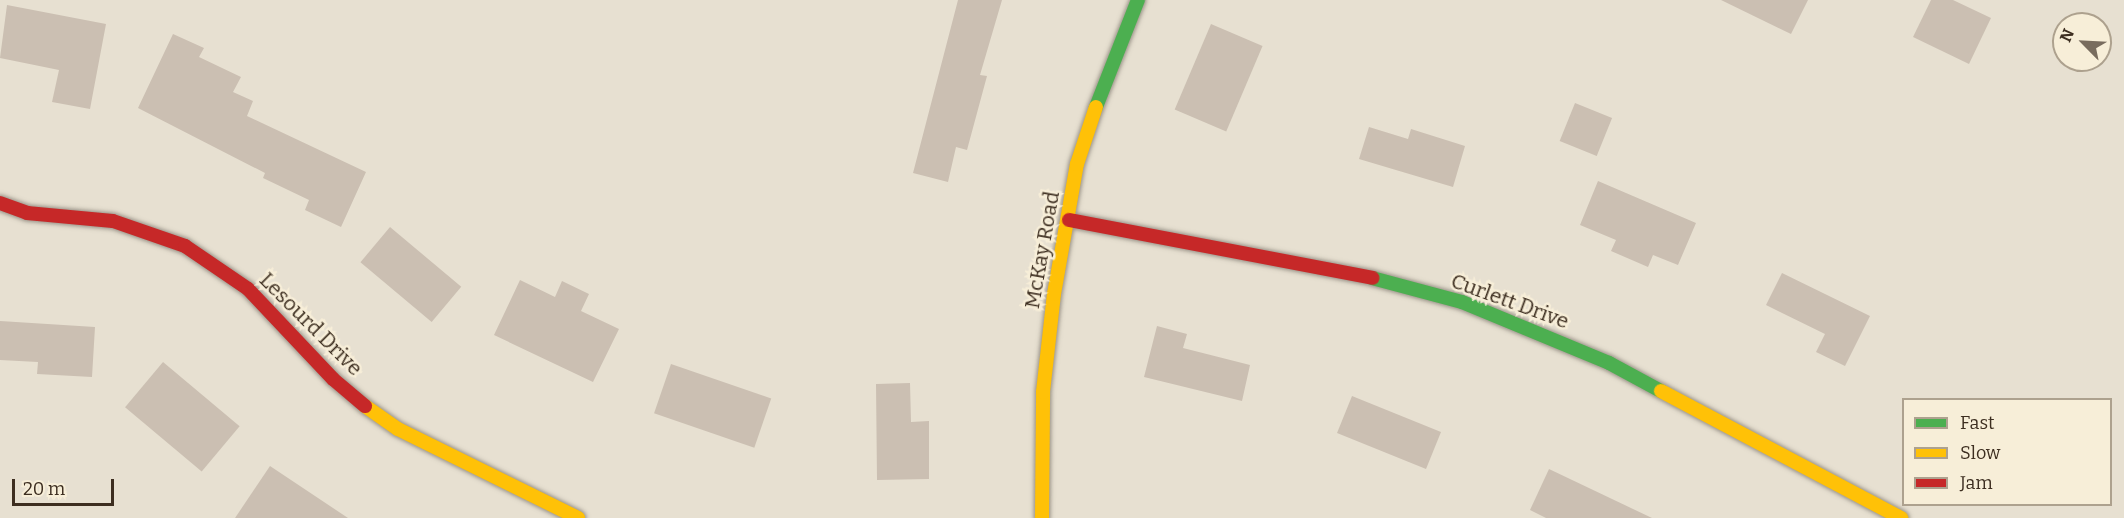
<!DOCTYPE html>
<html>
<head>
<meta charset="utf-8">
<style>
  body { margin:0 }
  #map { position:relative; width:2124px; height:518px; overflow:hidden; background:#e7e0d1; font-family:Bitter,serif }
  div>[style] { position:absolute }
  .building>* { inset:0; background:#cbbfb2; transform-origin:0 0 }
  .roads { filter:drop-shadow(0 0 2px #9c958a) drop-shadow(0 0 2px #9c958a) }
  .fast>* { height:14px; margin:-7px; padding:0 7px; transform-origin:7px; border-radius:7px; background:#4caf50 }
  .slow>* { height:14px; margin:-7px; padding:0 7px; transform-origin:7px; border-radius:7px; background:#ffc107 }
  .jam>* { height:14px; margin:-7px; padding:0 7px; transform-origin:7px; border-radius:7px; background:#c62828 }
  span { translate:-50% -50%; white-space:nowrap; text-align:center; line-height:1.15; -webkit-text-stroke:5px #f7eed8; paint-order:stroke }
  .street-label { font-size:21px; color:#3d2e20 }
  .legend { position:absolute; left:1902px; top:398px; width:210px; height:108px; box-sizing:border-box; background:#f7eed8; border:2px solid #ada18e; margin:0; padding:8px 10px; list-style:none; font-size:18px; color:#3d2e20 }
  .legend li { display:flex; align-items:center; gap:12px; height:30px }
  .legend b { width:30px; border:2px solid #ada18e }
  .north { position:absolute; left:2052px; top:12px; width:60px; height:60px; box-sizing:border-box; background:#f7eed8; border:2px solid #ada18e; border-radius:50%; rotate:294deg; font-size:16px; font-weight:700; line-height:24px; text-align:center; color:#3d2e20 }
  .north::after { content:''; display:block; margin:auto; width:21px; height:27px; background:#786c5e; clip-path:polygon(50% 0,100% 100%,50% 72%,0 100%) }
  .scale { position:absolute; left:12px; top:479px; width:102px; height:27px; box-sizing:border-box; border:3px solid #3d2e20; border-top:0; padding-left:8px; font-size:18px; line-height:21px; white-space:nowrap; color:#3d2e20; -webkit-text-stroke:4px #f7eed8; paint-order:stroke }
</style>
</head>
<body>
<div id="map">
  <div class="building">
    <i style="clip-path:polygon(958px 0,1002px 0,980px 75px,987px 76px,967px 150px,956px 147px,948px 182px,913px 173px)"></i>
    <i style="clip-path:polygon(1721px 0,1808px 0,1791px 34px)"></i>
    <i style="clip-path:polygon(1931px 0,1953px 0,1991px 18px,1969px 64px,1913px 37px)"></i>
    <i style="clip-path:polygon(7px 5px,106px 24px,90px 109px,52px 102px,59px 70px,0 58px)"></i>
    <i style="left:1211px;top:24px;width:56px;height:93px;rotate:23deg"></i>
    <i style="clip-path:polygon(173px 34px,204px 48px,199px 57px,241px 77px,233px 92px,253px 101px,247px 116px,366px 172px,341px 227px,305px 210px,309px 200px,263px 178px,265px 173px,138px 108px)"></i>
    <i style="left:1575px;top:103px;width:40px;height:41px;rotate:22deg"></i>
    <i style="clip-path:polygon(1369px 127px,1408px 139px,1411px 129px,1465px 146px,1453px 187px,1359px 159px)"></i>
    <i style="clip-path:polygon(1598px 181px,1696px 223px,1678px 265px,1653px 255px,1648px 267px,1611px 251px,1616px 240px,1580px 225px)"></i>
    <i style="left:390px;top:227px;width:93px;height:46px;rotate:40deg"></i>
    <i style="clip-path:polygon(1782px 273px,1870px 316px,1845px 366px,1816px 352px,1825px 334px,1766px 305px)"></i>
    <i style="clip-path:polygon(520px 280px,555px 297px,562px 281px,589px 294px,581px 311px,619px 329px,593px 382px,494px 335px)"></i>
    <i style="clip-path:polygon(0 321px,95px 327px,92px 377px,37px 374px,38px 362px,0 360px)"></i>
    <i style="clip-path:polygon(1157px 326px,1187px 334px,1183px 348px,1250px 365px,1242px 401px,1144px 377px)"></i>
    <i style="left:163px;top:362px;width:100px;height:59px;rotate:40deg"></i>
    <i style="left:671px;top:364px;width:106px;height:52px;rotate:19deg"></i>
    <i style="clip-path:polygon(910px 383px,911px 422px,929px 421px,929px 479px,877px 480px,876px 384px)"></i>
    <i style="left:1352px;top:396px;width:96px;height:40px;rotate:22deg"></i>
    <i style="clip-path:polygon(270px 466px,348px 518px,235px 518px)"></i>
    <i style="clip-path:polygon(1549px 469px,1652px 518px,1546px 518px,1530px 510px)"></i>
  </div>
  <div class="roads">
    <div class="fast">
      <i style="left:1096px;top:107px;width:115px;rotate:-68.6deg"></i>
      <i style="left:1372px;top:278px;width:93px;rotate:14.9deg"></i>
      <i style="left:1462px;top:302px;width:159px;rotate:22.5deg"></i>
      <i style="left:1609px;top:363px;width:59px;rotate:28.3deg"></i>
    </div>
    <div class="slow">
      <i style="left:1661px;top:391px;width:272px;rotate:27.9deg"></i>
      <i style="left:365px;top:406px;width:40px;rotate:34.9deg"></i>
      <i style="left:398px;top:429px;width:201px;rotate:26.3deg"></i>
      <i style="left:1042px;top:518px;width:126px;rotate:-89.5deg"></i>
      <i style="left:1043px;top:392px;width:99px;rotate:-83.6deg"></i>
      <i style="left:1054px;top:294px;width:132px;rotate:-80deg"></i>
      <i style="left:1077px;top:164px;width:60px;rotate:-71.6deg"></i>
    </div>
    <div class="jam">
      <i style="left:0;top:203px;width:29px;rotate:20deg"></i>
      <i style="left:27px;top:213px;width:86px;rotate:5.3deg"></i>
      <i style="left:113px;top:221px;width:76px;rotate:19.1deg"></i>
      <i style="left:185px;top:246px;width:76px;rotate:34.3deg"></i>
      <i style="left:248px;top:289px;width:124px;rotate:46.6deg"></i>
      <i style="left:333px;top:379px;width:42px;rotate:40.2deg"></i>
      <i style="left:1069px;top:220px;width:309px;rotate:10.8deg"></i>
    </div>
  </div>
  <div class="street-label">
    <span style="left:1042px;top:250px;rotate:-80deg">McKay Road</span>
    <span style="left:1510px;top:301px;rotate:20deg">Curlett Drive</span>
    <span style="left:311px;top:324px;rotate:45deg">Lesourd Drive</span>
  </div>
  <ul class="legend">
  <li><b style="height:8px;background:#4caf50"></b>Fast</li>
  <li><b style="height:8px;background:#ffc107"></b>Slow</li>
  <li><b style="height:8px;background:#c62828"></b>Jam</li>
  </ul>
  <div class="north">N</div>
  <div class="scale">20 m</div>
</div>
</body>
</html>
